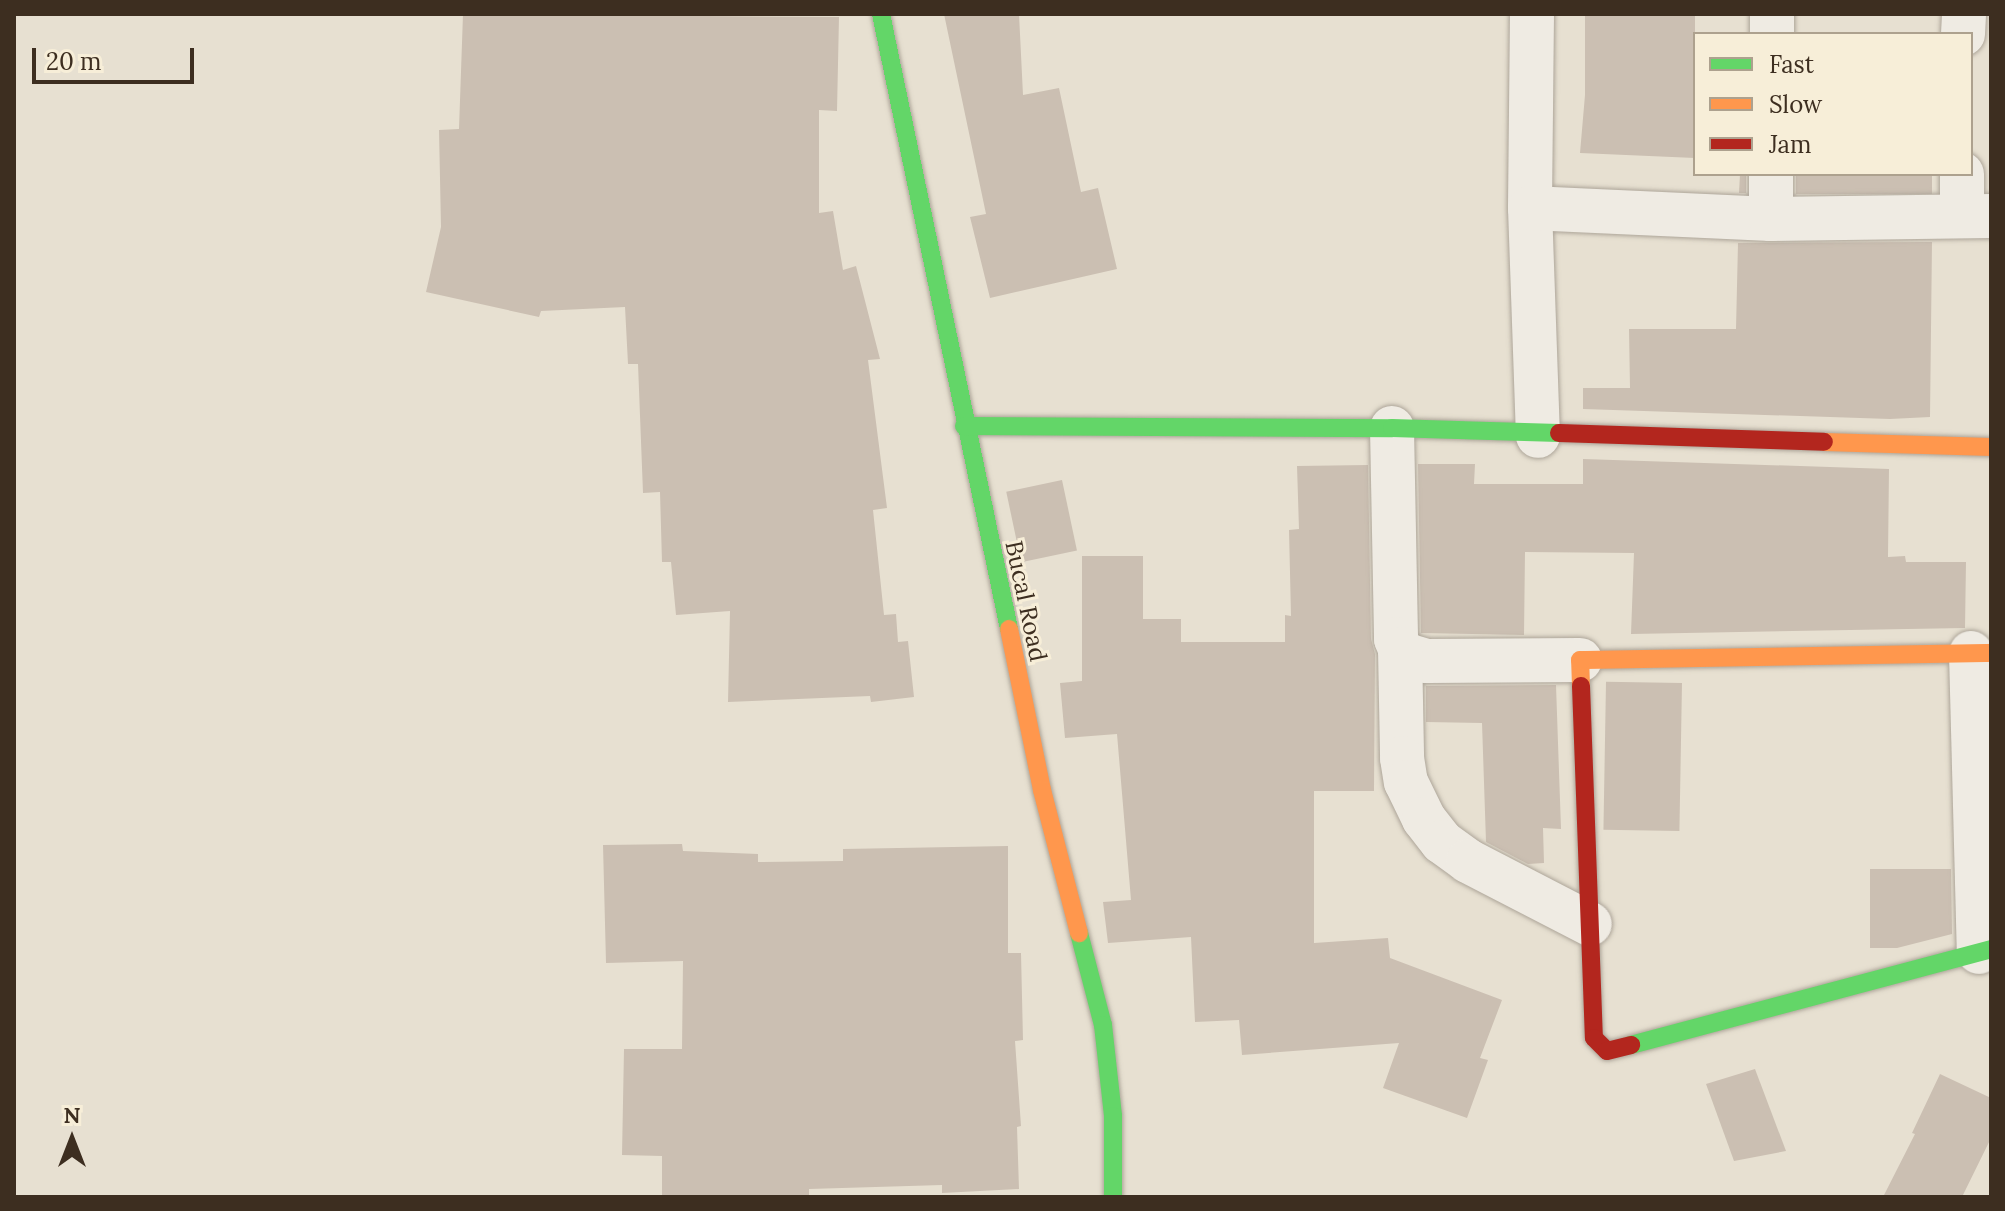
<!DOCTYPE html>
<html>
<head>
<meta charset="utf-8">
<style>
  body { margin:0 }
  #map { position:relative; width:2005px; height:1211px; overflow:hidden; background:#e7e0d1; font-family:Lora,serif }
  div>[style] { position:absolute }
  .building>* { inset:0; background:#cbbfb2; transform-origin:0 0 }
  .roads { filter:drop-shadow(0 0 2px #ada599) drop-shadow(0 0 2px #ada599) }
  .street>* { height:44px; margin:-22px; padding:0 22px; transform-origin:22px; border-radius:22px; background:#efebe3 }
  .fast>* { height:18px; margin:-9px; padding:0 9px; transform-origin:9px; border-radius:9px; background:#63d668 }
  .slow>* { height:18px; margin:-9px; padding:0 9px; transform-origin:9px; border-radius:9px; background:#ff974d }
  .jam>* { height:18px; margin:-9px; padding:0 9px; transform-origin:9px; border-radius:9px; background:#b3261e }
  span { translate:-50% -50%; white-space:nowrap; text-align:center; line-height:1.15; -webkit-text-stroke:6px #f7eed8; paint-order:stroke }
  .street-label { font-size:24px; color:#3d2e20 }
  .frame { position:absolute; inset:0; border:16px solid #3d2e20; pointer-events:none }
  .legend { position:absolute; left:1693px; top:32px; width:280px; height:144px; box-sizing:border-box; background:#f7eed8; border:2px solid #ada18e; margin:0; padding:10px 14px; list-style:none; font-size:24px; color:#3d2e20 }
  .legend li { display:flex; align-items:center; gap:16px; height:40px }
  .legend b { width:40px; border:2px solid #ada18e }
  .north { position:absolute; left:32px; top:1099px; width:80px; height:80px; -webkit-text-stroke:6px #f7eed8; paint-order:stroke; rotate:0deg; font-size:22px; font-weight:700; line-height:32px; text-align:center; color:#3d2e20 }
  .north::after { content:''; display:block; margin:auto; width:28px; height:36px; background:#3d2e20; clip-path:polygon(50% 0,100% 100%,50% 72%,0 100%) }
  .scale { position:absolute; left:32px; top:48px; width:162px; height:36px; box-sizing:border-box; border:4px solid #3d2e20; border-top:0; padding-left:10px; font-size:24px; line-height:28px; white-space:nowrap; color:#3d2e20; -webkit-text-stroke:6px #f7eed8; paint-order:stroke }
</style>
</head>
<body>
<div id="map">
  <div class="building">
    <i style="clip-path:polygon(463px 14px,839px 17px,837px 111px,819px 110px,819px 213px,833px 211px,843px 270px,856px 266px,880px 359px,868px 360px,887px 508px,873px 510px,884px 615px,896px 614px,898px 642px,908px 641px,914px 697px,871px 702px,870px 696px,728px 702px,730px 611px,676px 615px,671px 562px,662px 562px,660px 492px,643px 493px,638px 364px,628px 364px,625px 307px,541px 311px,539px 317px,426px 292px,441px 227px,439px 130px,459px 129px)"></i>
    <i style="clip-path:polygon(944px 14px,1019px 14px,1023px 95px,1059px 88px,1081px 192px,1098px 188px,1117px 269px,990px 298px,970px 217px,986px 214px)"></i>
    <i style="clip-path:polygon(1585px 14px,1695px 14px,1695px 158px,1580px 153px,1585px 95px)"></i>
    <i style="clip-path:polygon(1740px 174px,1746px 174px,1746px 193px,1739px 193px)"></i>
    <i style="left:1796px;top:174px;width:136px;height:20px"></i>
    <i style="clip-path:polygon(1932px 242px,1930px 417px,1890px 419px,1583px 409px,1583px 388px,1630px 388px,1629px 329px,1736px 329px,1738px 243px)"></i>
    <i style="clip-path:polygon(1583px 459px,1889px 469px,1888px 557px,1905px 556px,1906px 562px,1966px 562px,1965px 628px,1631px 634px,1634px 553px,1525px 552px,1524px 635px,1421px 633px,1418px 464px,1475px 464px,1474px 484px,1583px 484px)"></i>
    <i style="clip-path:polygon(1368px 465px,1371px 639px,1375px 654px,1374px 791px,1314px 791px,1314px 943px,1388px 938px,1390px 958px,1502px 1000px,1480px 1058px,1488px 1060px,1467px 1118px,1383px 1088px,1399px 1043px,1242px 1055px,1239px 1020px,1195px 1022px,1191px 937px,1108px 943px,1103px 902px,1131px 900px,1117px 734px,1065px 738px,1060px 683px,1082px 681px,1082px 556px,1143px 556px,1143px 619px,1181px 619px,1181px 642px,1285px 642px,1285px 615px,1291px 616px,1289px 530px,1299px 529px,1297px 466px)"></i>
    <i style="left:1062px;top:480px;width:72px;height:57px;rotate:78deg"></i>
    <i style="left:1682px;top:683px;width:148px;height:76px;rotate:91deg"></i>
    <i style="clip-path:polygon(1556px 685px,1561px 829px,1543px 828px,1544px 863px,1528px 864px,1486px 842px,1482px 723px,1426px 722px,1426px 686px)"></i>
    <i style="clip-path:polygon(682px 844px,683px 851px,758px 854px,758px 862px,843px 861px,843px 849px,1008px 846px,1008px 953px,1021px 953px,1023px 1040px,1015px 1041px,1021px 1126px,1017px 1127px,1019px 1189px,942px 1193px,942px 1185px,809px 1189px,809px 1197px,662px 1197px,662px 1156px,622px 1155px,624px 1049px,682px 1049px,683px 961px,606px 963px,603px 845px)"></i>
    <i style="clip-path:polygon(1870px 869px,1951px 869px,1952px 934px,1897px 948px,1870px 948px)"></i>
    <i style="clip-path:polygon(1755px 1069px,1786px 1151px,1734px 1161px,1706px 1084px)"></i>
    <i style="clip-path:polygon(1940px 1074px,1991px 1098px,1991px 1138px,1962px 1197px,1883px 1197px,1915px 1134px,1912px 1133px)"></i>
  </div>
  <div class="roads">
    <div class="street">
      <i style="left:1532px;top:14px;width:194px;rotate:90.6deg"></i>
      <i style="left:1530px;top:208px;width:228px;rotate:88deg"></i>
      <i style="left:1772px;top:34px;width:20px;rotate:-90deg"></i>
      <i style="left:1963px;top:34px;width:20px;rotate:-87deg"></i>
      <i style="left:1530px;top:208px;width:241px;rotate:2.6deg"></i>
      <i style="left:1771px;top:219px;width:220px;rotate:-0.8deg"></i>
      <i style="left:1962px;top:215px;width:41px;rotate:-90deg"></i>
      <i style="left:1771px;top:219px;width:45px;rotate:-90deg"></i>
      <i style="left:1392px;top:428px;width:211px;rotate:88.9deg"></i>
      <i style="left:1396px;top:639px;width:11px;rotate:68deg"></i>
      <i style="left:1400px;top:649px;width:8px;rotate:45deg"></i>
      <i style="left:1406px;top:655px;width:22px;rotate:16deg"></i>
      <i style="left:1427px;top:661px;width:153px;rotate:-0.4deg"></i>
      <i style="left:1400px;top:649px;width:109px;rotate:88.9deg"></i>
      <i style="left:1402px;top:758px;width:24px;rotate:81deg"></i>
      <i style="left:1406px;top:782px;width:41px;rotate:64.1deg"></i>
      <i style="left:1424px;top:819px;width:29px;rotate:52deg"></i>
      <i style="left:1442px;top:842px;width:32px;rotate:36deg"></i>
      <i style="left:1468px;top:861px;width:137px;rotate:27.3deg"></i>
      <i style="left:1971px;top:653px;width:299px;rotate:88.5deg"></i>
    </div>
    <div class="fast">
      <i style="left:881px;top:14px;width:628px;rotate:78.24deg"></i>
      <i style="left:964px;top:426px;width:428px;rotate:0.3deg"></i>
      <i style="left:1392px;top:428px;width:167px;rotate:1.7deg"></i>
      <i style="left:1079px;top:933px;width:95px;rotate:75.4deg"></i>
      <i style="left:1103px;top:1025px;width:92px;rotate:83.7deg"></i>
      <i style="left:1113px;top:1116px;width:81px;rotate:90deg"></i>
      <i style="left:1631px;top:1045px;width:373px;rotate:-14.9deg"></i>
    </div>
    <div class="slow">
      <i style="left:1824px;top:442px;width:167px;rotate:1.7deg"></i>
      <i style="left:1009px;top:629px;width:164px;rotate:78.4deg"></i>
      <i style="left:1042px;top:790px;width:148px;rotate:75.5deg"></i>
      <i style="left:1581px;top:686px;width:26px;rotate:-92deg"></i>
      <i style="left:1580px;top:660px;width:411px;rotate:-1deg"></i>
    </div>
    <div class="jam">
      <i style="left:1559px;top:433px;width:265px;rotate:1.9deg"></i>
      <i style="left:1581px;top:686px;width:352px;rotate:87.9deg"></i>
      <i style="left:1594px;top:1038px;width:18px;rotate:45deg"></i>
      <i style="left:1607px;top:1051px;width:25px;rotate:-14deg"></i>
    </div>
  </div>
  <div class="street-label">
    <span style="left:1026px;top:601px;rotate:78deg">Bucal Road</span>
  </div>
  <div class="frame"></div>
  <ul class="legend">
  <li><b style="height:10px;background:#63d668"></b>Fast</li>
  <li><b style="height:10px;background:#ff974d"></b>Slow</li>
  <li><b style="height:10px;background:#b3261e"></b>Jam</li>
  </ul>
  <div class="north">N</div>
  <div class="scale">20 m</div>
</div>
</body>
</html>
